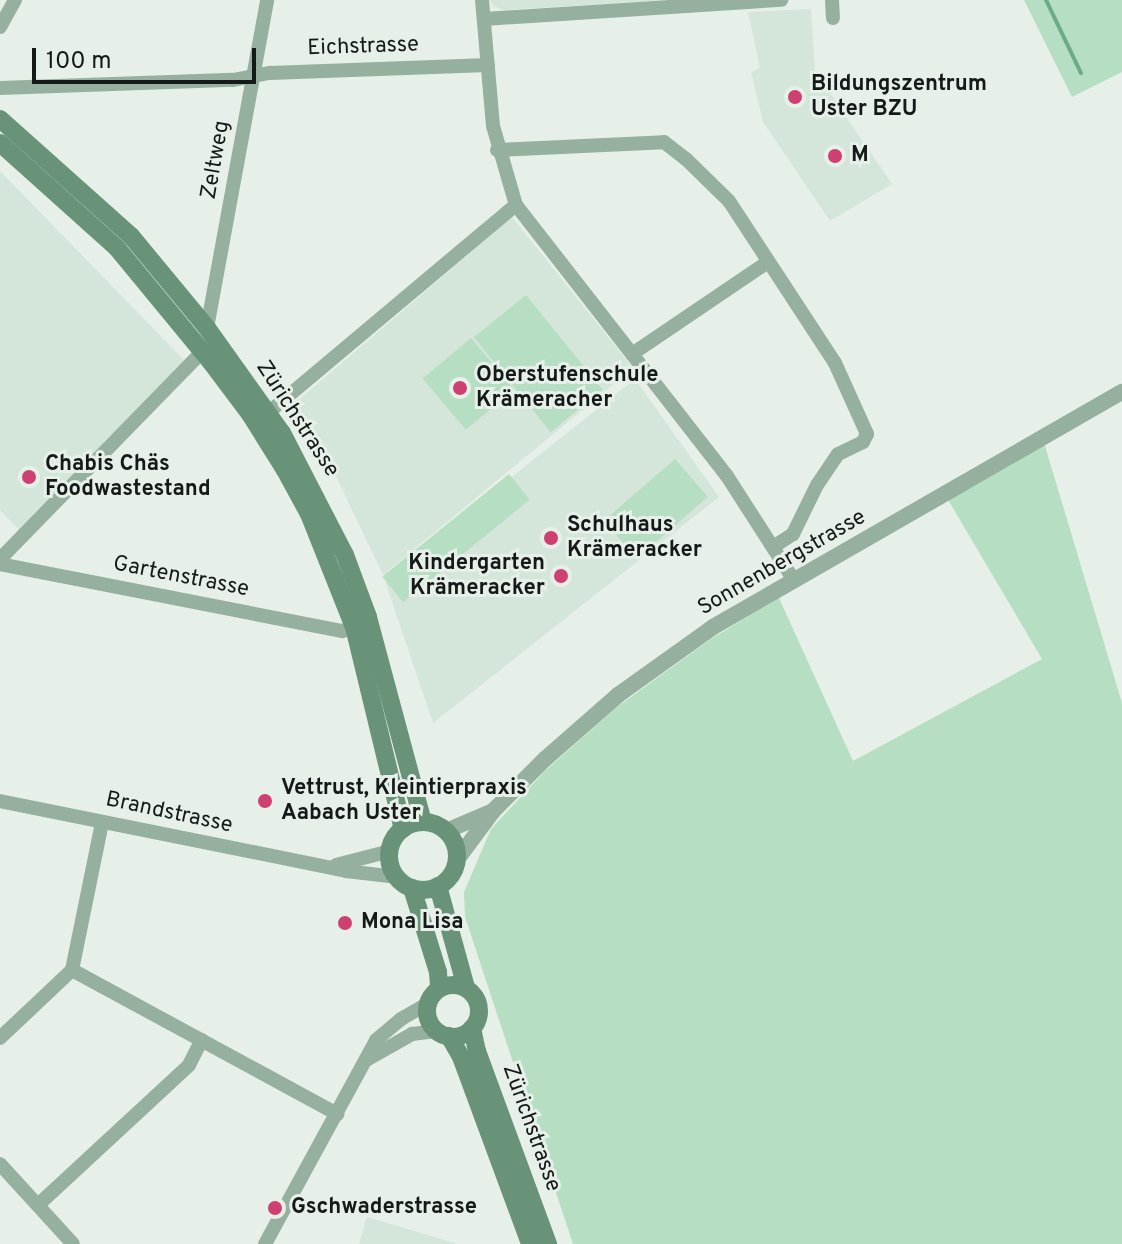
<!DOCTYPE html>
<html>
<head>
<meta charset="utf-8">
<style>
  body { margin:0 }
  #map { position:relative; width:1122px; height:1244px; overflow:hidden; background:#e6f0e9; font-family:Overpass,sans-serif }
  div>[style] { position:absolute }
  .built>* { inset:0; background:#d4e5d9 }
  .green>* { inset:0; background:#b5dec3; transform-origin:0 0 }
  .stream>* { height:4px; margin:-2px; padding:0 2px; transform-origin:2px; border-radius:2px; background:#6bac84 }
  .minor>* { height:14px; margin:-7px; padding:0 7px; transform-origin:7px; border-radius:7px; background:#95b09e }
  .tertiary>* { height:16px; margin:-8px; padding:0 8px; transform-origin:8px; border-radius:8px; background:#95b09e }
  .secondary>* { height:18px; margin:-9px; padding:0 9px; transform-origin:9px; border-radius:9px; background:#699378 }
  .secondary>.ring { margin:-9px; padding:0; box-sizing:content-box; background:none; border:18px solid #699378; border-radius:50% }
  .dots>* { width:22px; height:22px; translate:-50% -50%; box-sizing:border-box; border:4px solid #e6f0e9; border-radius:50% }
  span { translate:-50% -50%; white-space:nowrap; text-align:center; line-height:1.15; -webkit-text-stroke:6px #e6f0e9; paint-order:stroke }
  .street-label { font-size:22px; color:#151917 }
  .poi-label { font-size:22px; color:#151917; font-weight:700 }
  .left { translate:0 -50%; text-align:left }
  .right { translate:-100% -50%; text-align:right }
  .scale { position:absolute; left:32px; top:48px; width:224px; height:36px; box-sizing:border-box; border:4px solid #151917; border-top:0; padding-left:10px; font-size:24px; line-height:28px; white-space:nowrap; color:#151917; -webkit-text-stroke:6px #e6f0e9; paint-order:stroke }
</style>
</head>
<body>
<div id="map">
  <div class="built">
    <i style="clip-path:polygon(490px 0,669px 0,504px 10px,493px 6px)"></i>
    <i style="clip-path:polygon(811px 9px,815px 71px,892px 184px,830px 221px,763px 122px,751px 72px,760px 68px,748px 12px)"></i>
    <i style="clip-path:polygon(0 171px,184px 360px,19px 530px,0 510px)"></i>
    <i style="clip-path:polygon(512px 217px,633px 368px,383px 575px,334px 472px,288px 409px)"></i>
    <i style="clip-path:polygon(635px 379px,719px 497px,433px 723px,384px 578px)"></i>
    <i style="clip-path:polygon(367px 1217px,458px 1244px,359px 1244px)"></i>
  </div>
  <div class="green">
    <i style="clip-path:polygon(1024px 0,1122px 0,1122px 72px,1072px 97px)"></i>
    <i style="left:526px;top:295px;width:122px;height:67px;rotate:51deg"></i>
    <i style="left:471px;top:338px;width:67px;height:63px;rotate:50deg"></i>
    <i style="clip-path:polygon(1042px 436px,1122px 703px,1122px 1244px,573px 1244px,465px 917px,464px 892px,491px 829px,546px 770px,617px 707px,711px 639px,779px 598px,853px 761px,1042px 659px,944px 493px)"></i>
    <i style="left:675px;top:459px;width:50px;height:94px;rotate:49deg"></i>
    <i style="left:509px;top:474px;width:33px;height:163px;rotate:51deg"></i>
  </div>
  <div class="stream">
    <i style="left:1046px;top:0;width:81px;rotate:64.4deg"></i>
  </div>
  <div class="minor">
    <i style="left:482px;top:0;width:126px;rotate:85deg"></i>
    <i style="left:493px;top:126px;width:82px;rotate:73.8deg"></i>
    <i style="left:516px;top:205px;width:343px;rotate:52.1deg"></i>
    <i style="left:727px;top:476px;width:122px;rotate:57.3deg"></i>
    <i style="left:832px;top:0;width:18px;rotate:87deg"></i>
    <i style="left:484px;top:19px;width:298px;rotate:-3.7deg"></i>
    <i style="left:0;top:27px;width:31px;rotate:-61deg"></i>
    <i style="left:0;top:88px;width:233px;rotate:-2deg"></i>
    <i style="left:233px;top:80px;width:38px;rotate:-11deg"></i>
    <i style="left:270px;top:73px;width:218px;rotate:-2.1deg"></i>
    <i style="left:497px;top:150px;width:167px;rotate:-2.7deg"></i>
    <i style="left:664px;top:142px;width:28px;rotate:38deg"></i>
    <i style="left:686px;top:159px;width:60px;rotate:44.3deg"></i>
    <i style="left:729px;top:201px;width:194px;rotate:56.8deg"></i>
    <i style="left:835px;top:363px;width:78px;rotate:65.7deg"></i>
    <i style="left:867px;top:434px;width:9px;rotate:117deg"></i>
    <i style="left:863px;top:442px;width:28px;rotate:154deg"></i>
    <i style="left:838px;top:454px;width:37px;rotate:124deg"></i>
    <i style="left:817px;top:485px;width:55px;rotate:116.1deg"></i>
    <i style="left:793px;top:534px;width:24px;rotate:147deg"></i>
    <i style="left:207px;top:328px;width:333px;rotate:-79.6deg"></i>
    <i style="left:632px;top:354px;width:164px;rotate:-34.1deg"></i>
    <i style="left:269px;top:412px;width:322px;rotate:-40deg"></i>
    <i style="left:0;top:559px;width:291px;rotate:-45.7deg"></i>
    <i style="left:0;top:564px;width:349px;rotate:11.1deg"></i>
    <i style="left:342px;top:631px;width:13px;rotate:-18deg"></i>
    <i style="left:0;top:801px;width:353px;rotate:11.4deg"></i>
    <i style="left:346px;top:871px;width:50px;rotate:6.8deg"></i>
    <i style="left:336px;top:865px;width:56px;rotate:-14.5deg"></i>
    <i style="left:72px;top:970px;width:302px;rotate:28.5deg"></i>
    <i style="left:0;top:1038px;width:99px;rotate:-43.4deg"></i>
    <i style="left:72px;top:970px;width:151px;rotate:-78.5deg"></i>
    <i style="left:368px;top:1059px;width:51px;rotate:-29.6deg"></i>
    <i style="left:412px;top:1034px;width:24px;rotate:-7deg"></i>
    <i style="left:0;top:1164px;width:108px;rotate:47.6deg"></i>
    <i style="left:38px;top:1205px;width:206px;rotate:-42.8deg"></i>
    <i style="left:189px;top:1065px;width:28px;rotate:-63deg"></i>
    <i style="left:265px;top:1244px;width:232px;rotate:-61.4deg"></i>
    <i style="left:376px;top:1040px;width:33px;rotate:-40deg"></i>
    <i style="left:401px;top:1019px;width:30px;rotate:-30deg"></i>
  </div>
  <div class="tertiary">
    <i style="left:446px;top:831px;width:49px;rotate:-22.9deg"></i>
    <i style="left:456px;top:861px;width:62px;rotate:-53.5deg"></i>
    <i style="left:493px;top:811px;width:74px;rotate:-45deg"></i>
    <i style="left:545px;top:759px;width:97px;rotate:-41.2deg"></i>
    <i style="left:618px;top:695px;width:117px;rotate:-35.6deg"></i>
    <i style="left:713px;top:627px;width:472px;rotate:-29.9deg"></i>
  </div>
  <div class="secondary">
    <i style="left:0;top:119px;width:176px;rotate:41.8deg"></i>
    <i style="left:131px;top:236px;width:119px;rotate:50.4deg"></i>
    <i style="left:207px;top:328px;width:129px;rotate:54.5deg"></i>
    <i style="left:282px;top:433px;width:137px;rotate:62.7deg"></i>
    <i style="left:345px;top:555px;width:66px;rotate:69.6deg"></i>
    <i style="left:368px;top:617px;width:212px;rotate:75deg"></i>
    <i style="left:0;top:143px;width:157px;rotate:41.9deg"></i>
    <i style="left:117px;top:248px;width:148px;rotate:50.5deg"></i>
    <i style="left:211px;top:362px;width:65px;rotate:53.1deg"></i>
    <i style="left:250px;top:414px;width:66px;rotate:58deg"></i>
    <i style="left:285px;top:470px;width:50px;rotate:61.4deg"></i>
    <i style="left:309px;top:514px;width:122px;rotate:68.3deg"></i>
    <i style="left:354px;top:627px;width:208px;rotate:76.4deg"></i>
    <i class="ring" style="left:389px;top:822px;width:50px;height:50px"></i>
    <i style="left:438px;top:886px;width:106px;rotate:74.6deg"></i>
    <i style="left:412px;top:888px;width:88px;rotate:72.8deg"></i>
    <i style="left:438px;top:972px;width:16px;rotate:86deg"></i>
    <i class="ring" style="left:427px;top:985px;width:34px;height:34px"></i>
    <i style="left:472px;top:1028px;width:24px;rotate:78deg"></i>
    <i style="left:477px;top:1051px;width:206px;rotate:69.8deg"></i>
    <i style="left:449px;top:1036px;width:24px;rotate:60deg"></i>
    <i style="left:461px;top:1057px;width:199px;rotate:69.7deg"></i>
  </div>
  <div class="dots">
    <i style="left:795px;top:97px;background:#cd4071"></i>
    <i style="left:835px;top:156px;background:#cd4071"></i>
    <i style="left:460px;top:388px;background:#cd4071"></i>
    <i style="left:29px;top:477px;background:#cd4071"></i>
    <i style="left:551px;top:538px;background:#cd4071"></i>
    <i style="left:561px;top:576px;background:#cd4071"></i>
    <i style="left:265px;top:801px;background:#cd4071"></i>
    <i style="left:345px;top:923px;background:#cd4071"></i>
    <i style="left:275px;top:1208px;background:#cd4071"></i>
  </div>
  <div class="street-label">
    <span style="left:363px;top:47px;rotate:-2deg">Eichstrasse</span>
    <span style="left:216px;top:160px;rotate:-80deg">Zeltweg</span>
    <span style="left:297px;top:419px;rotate:57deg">Zürichstrasse</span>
    <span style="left:782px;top:563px;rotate:-30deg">Sonnenbergstrasse</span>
    <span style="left:181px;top:577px;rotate:11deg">Gartenstrasse</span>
    <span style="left:169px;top:813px;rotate:12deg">Brandstrasse</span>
    <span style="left:531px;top:1128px;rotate:70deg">Zürichstrasse</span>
  </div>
  <div class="poi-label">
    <span class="left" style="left:811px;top:97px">Bildungszentrum<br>Uster BZU</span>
    <span class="left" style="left:851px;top:156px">M</span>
    <span class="left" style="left:476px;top:388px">Oberstufenschule<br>Krämeracher</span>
    <span class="left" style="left:45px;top:477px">Chabis Chäs<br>Foodwastestand</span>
    <span class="left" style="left:567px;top:538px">Schulhaus<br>Krämeracker</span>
    <span class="right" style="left:545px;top:576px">Kindergarten<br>Krämeracker</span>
    <span class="left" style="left:281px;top:801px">Vettrust, Kleintierpraxis<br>Aabach Uster</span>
    <span class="left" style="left:361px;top:923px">Mona Lisa</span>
    <span class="left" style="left:291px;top:1208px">Gschwaderstrasse</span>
  </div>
  <div class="scale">100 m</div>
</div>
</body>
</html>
